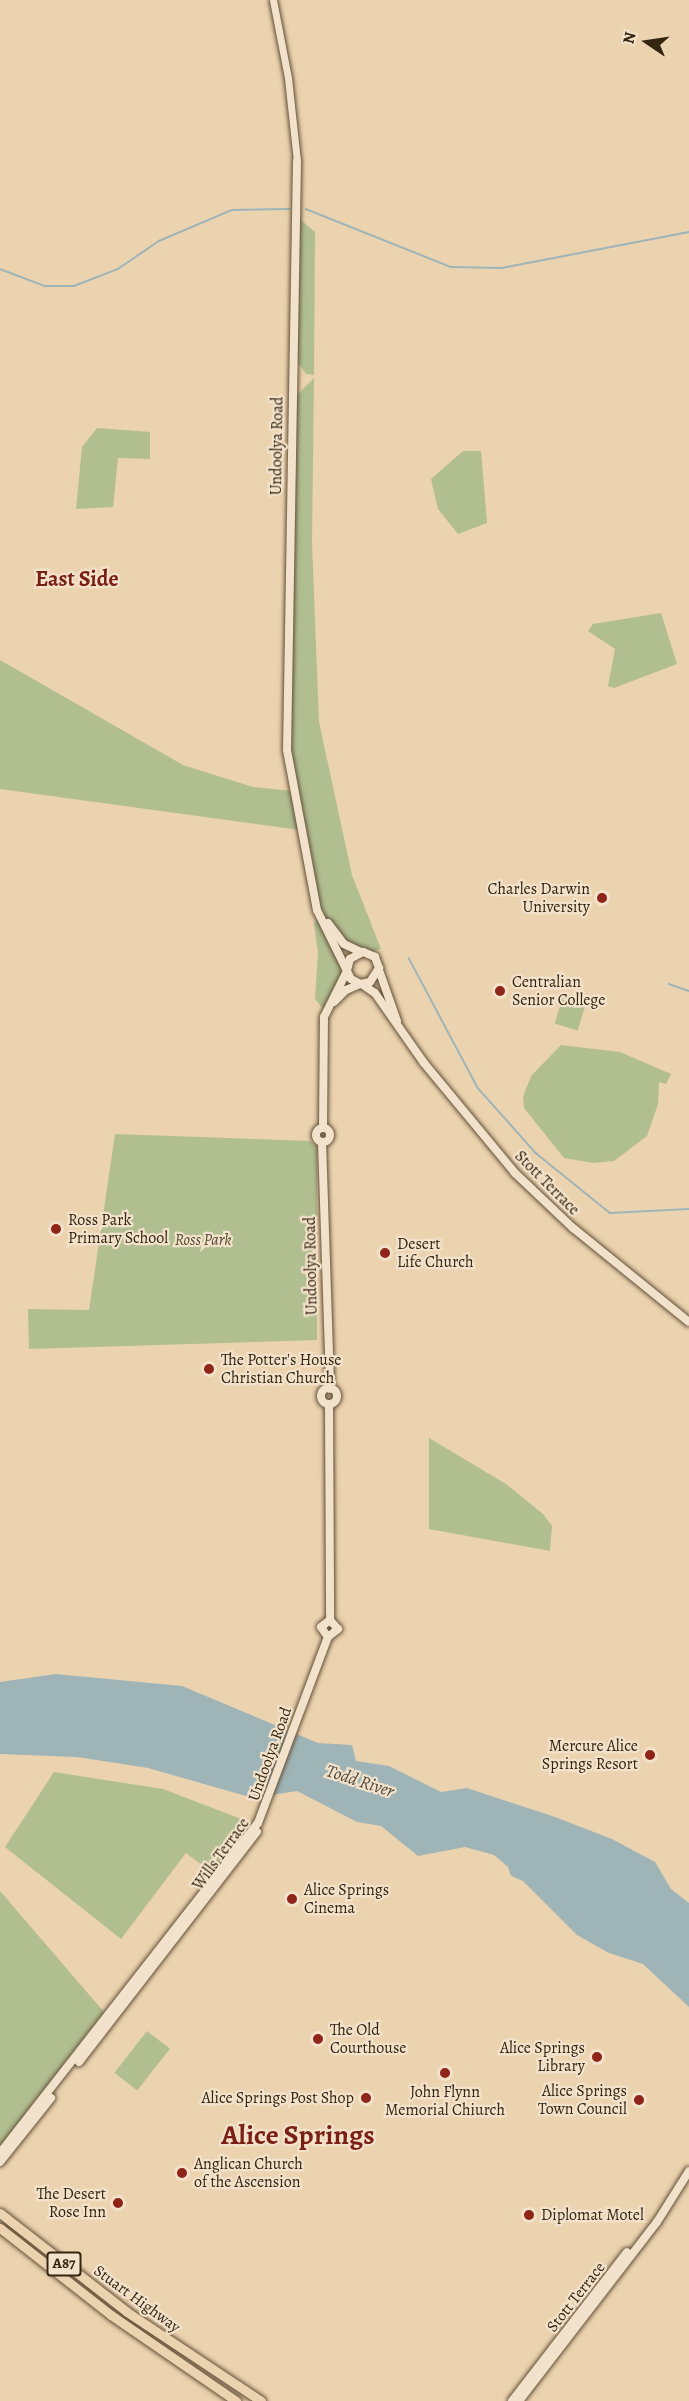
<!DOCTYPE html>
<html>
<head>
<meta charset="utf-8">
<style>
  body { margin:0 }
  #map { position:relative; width:689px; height:2401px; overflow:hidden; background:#ecd3af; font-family:Alegreya,serif }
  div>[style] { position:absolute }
  .green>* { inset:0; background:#b1be90; transform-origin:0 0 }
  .water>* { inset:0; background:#9fb4b7 }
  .stream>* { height:1.5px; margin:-0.75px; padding:0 0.75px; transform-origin:0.75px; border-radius:0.75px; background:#9fb4b7 }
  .roads { filter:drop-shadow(0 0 2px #625038) drop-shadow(0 0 2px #625038) }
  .tertiary>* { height:7px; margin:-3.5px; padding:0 3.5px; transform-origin:3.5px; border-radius:3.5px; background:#f3e2cb }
  .secondary>* { height:8px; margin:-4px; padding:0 4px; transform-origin:4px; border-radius:4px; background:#f3e2cb }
  .secondary>.ring { margin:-4px; padding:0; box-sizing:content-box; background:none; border:8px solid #f3e2cb; border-radius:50% }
  .trunk>* { height:9px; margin:-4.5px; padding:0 4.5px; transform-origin:4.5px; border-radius:4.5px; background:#ecd3af }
  .dots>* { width:16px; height:16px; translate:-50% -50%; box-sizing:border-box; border:3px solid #f3e2cb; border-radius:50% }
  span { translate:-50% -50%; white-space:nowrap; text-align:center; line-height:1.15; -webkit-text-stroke:4.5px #f3e2cb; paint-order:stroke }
  .shield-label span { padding:2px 4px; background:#f3e2cb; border:2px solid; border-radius:4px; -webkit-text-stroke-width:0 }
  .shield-label { font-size:15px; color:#342510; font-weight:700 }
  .street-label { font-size:16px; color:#342510 }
  .poi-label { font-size:16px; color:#342510 }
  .right { translate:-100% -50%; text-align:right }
  .left { translate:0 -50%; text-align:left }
  .park-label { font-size:16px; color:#534b30; font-style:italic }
  .water-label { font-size:18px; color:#4f493a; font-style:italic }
  .district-label { font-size:22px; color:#7a1f14; font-weight:700 }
  .town-label { font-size:28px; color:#7a1f14; font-weight:700 }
  .north { position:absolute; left:617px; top:12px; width:60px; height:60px; -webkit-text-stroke:4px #f3e2cb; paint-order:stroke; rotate:283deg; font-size:16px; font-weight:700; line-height:24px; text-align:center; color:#342510 }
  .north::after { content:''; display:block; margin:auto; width:21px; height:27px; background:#342510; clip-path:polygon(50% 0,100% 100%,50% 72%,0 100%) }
</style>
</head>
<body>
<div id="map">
  <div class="green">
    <i style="clip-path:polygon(294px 214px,315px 232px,314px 375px,306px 374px,297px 361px)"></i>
    <i style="clip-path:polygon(314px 378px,312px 543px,319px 722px,352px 875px,381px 949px,368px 953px,336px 936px,321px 911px,300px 830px,0 789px,0 660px,183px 765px,253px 787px,293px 791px,289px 768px,292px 400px)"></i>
    <i style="clip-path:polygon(97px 428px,150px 432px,150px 459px,118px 458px,113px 507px,76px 509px,82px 447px)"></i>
    <i style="clip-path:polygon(463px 451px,481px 451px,487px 523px,458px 534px,438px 509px,431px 479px)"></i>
    <i style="clip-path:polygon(661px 613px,677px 664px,614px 688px,608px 686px,615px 649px,588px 631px,593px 624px)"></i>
    <i style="clip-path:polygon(318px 917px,347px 968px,325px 1011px,315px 999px,318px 952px,314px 924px)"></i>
    <i style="left:564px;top:993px;width:24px;height:32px;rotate:17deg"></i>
    <i style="clip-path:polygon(561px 1045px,620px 1052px,671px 1074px,666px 1084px,659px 1082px,658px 1104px,647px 1136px,614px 1161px,593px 1163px,564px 1158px,524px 1108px,523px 1097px,531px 1076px)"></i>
    <i style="clip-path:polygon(115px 1134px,310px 1141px,317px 1147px,317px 1340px,29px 1349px,28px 1309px,89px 1310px)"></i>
    <i style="clip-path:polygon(429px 1438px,506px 1484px,543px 1514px,552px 1526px,550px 1551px,429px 1529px)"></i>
    <i style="clip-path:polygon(54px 1772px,163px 1789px,249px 1822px,211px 1872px,186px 1853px,121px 1939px,5px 1847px)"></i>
    <i style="clip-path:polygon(0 1891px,104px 2012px,0 2146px)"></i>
    <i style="left:147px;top:2031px;width:29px;height:53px;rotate:38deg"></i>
  </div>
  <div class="water">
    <i style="clip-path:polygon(56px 1674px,182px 1686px,318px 1743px,352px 1745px,356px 1761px,389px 1766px,441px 1792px,467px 1788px,555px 1817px,612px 1839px,655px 1862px,671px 1889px,689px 1903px,689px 2007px,643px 1964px,609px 1953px,577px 1935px,523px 1881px,511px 1876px,508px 1867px,494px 1855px,465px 1847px,418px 1856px,381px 1826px,357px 1822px,297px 1791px,253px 1798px,148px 1768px,77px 1757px,0 1754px,0 1682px)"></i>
  </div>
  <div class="stream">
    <i style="left:306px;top:209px;width:156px;rotate:21.8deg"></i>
    <i style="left:451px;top:267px;width:51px;rotate:1.1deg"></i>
    <i style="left:502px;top:268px;width:190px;rotate:-10.9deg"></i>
    <i style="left:0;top:269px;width:48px;rotate:20.7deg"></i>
    <i style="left:45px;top:286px;width:29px"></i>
    <i style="left:74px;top:286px;width:47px;rotate:-21.1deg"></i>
    <i style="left:118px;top:269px;width:50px;rotate:-34.3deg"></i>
    <i style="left:159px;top:241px;width:79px;rotate:-23deg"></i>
    <i style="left:232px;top:210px;width:57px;rotate:-1deg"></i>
    <i style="left:409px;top:958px;width:147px;rotate:62deg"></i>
    <i style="left:478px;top:1088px;width:87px;rotate:48.3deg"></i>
    <i style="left:536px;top:1153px;width:95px;rotate:39deg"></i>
    <i style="left:610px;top:1213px;width:79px;rotate:-2.9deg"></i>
    <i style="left:669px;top:984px;width:21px;rotate:19deg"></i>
  </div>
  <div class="roads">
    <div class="tertiary">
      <i style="left:273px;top:0;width:79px;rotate:79.1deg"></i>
      <i style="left:288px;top:78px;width:83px;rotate:83.8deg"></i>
    </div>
    <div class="secondary">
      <i style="left:297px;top:161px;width:589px;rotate:90.97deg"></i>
      <i style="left:287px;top:750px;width:163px;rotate:79.4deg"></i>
      <i style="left:317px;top:910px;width:77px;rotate:63.8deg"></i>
      <i style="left:351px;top:979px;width:11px;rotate:27deg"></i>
      <i style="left:361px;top:984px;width:9px;rotate:-13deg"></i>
      <i style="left:370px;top:982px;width:17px;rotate:-57deg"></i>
      <i style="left:379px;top:968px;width:12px;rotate:-110deg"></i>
      <i style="left:375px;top:957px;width:13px;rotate:-157deg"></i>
      <i style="left:363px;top:952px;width:15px;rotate:152deg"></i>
      <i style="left:350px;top:959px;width:11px;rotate:105deg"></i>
      <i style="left:328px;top:923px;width:26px;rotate:53deg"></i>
      <i style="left:344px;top:944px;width:19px;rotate:25deg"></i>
      <i style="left:379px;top:970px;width:54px;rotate:70.6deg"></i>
      <i style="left:363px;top:985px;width:14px;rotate:34deg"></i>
      <i style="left:375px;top:993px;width:85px;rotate:55deg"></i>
      <i style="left:424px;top:1063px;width:143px;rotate:50.4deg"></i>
      <i style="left:515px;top:1173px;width:80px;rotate:43.5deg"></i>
      <i style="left:573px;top:1228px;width:149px;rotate:39deg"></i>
      <i style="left:334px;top:1002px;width:17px;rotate:-45deg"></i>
      <i style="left:346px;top:990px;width:15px;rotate:-23deg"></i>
      <i class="ring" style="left:316px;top:1128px;width:6px;height:6px"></i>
      <i style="left:323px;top:1128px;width:111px;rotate:-89.5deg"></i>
      <i style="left:324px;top:1017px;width:51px;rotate:-63.4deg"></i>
      <i style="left:322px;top:1142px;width:247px;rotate:88.1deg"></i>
      <i class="ring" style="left:321px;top:1388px;width:8px;height:8px"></i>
      <i style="left:329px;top:1404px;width:216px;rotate:89.7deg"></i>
      <i style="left:328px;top:1637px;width:13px;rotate:-39deg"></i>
      <i style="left:338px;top:1629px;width:12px;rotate:-132deg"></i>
      <i style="left:328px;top:1637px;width:12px;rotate:-125deg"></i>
      <i style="left:321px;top:1627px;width:11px;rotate:-38deg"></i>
      <i style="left:79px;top:2062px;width:291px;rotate:-52.3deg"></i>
      <i style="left:0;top:2153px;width:419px;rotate:-52deg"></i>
      <i style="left:258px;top:1823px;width:199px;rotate:-69.4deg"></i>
      <i style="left:0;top:2162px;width:82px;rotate:-51.4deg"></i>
      <i style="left:512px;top:2401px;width:188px;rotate:-52.3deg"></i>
      <i style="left:519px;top:2401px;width:226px;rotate:-52.4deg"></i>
      <i style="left:657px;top:2222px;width:60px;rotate:-57.9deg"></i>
    </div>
    <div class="trunk">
      <i style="left:0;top:2213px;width:161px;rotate:37.9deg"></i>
      <i style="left:127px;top:2312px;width:161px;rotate:33.6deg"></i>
      <i style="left:0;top:2228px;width:141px;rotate:38.1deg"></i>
      <i style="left:111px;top:2315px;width:152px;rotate:34.5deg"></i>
    </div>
  </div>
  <div class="dots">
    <i style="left:602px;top:898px;background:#8f2418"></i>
    <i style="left:500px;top:991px;background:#8f2418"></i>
    <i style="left:56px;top:1229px;background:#8f2418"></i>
    <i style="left:385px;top:1253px;background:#8f2418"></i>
    <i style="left:209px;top:1369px;background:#8f2418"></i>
    <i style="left:650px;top:1755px;background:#8f2418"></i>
    <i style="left:292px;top:1899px;background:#8f2418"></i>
    <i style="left:318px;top:2039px;background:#8f2418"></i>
    <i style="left:597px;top:2057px;background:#8f2418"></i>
    <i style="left:445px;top:2073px;background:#8f2418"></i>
    <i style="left:366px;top:2098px;background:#8f2418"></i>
    <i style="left:639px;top:2100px;background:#8f2418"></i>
    <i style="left:182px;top:2173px;background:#8f2418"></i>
    <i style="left:118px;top:2203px;background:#8f2418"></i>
    <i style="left:529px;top:2215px;background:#8f2418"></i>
  </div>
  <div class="shield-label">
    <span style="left:64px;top:2264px">A87</span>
  </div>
  <div class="street-label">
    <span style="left:277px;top:446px;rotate:-89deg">Undoolya Road</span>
    <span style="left:547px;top:1183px;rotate:45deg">Stott Terrace</span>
    <span style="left:311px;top:1266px;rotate:-91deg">Undoolya Road</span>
    <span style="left:270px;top:1754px;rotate:-70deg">Undoolya Road</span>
    <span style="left:221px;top:1854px;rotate:-54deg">Wills Terrace</span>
    <span style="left:576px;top:2297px;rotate:-52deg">Stott Terrace</span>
    <span style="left:137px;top:2299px;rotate:36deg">Stuart Highway</span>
  </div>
  <div class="poi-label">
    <span class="right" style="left:590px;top:898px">Charles Darwin<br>University</span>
    <span class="left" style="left:512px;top:991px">Centralian<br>Senior College</span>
    <span class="left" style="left:68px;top:1229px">Ross Park<br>Primary School</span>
    <span class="left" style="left:397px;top:1253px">Desert<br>Life Church</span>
    <span class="left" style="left:221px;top:1369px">The Potter's House<br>Christian Church</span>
    <span class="right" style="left:638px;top:1755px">Mercure Alice<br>Springs Resort</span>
    <span class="left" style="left:304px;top:1899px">Alice Springs<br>Cinema</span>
    <span class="left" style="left:330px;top:2039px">The Old<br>Courthouse</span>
    <span class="right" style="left:585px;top:2057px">Alice Springs<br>Library</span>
    <span class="right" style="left:627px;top:2100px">Alice Springs<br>Town Council</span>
    <span style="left:445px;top:2101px">John Flynn<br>Memorial Chiurch</span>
    <span class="right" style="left:354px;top:2098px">Alice Springs Post Shop</span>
    <span class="left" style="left:194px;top:2173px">Anglican Church<br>of the Ascension</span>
    <span class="right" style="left:106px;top:2203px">The Desert<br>Rose Inn</span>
    <span class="left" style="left:541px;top:2215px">Diplomat Motel</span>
  </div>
  <div class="park-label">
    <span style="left:203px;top:1240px">Ross Park</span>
  </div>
  <div class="water-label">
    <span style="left:360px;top:1781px;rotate:18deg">Todd River</span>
  </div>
  <div class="district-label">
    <span style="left:77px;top:580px">East Side</span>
  </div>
  <div class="town-label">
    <span style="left:298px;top:2135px">Alice Springs</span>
  </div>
  <div class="north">N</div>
</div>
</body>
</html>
